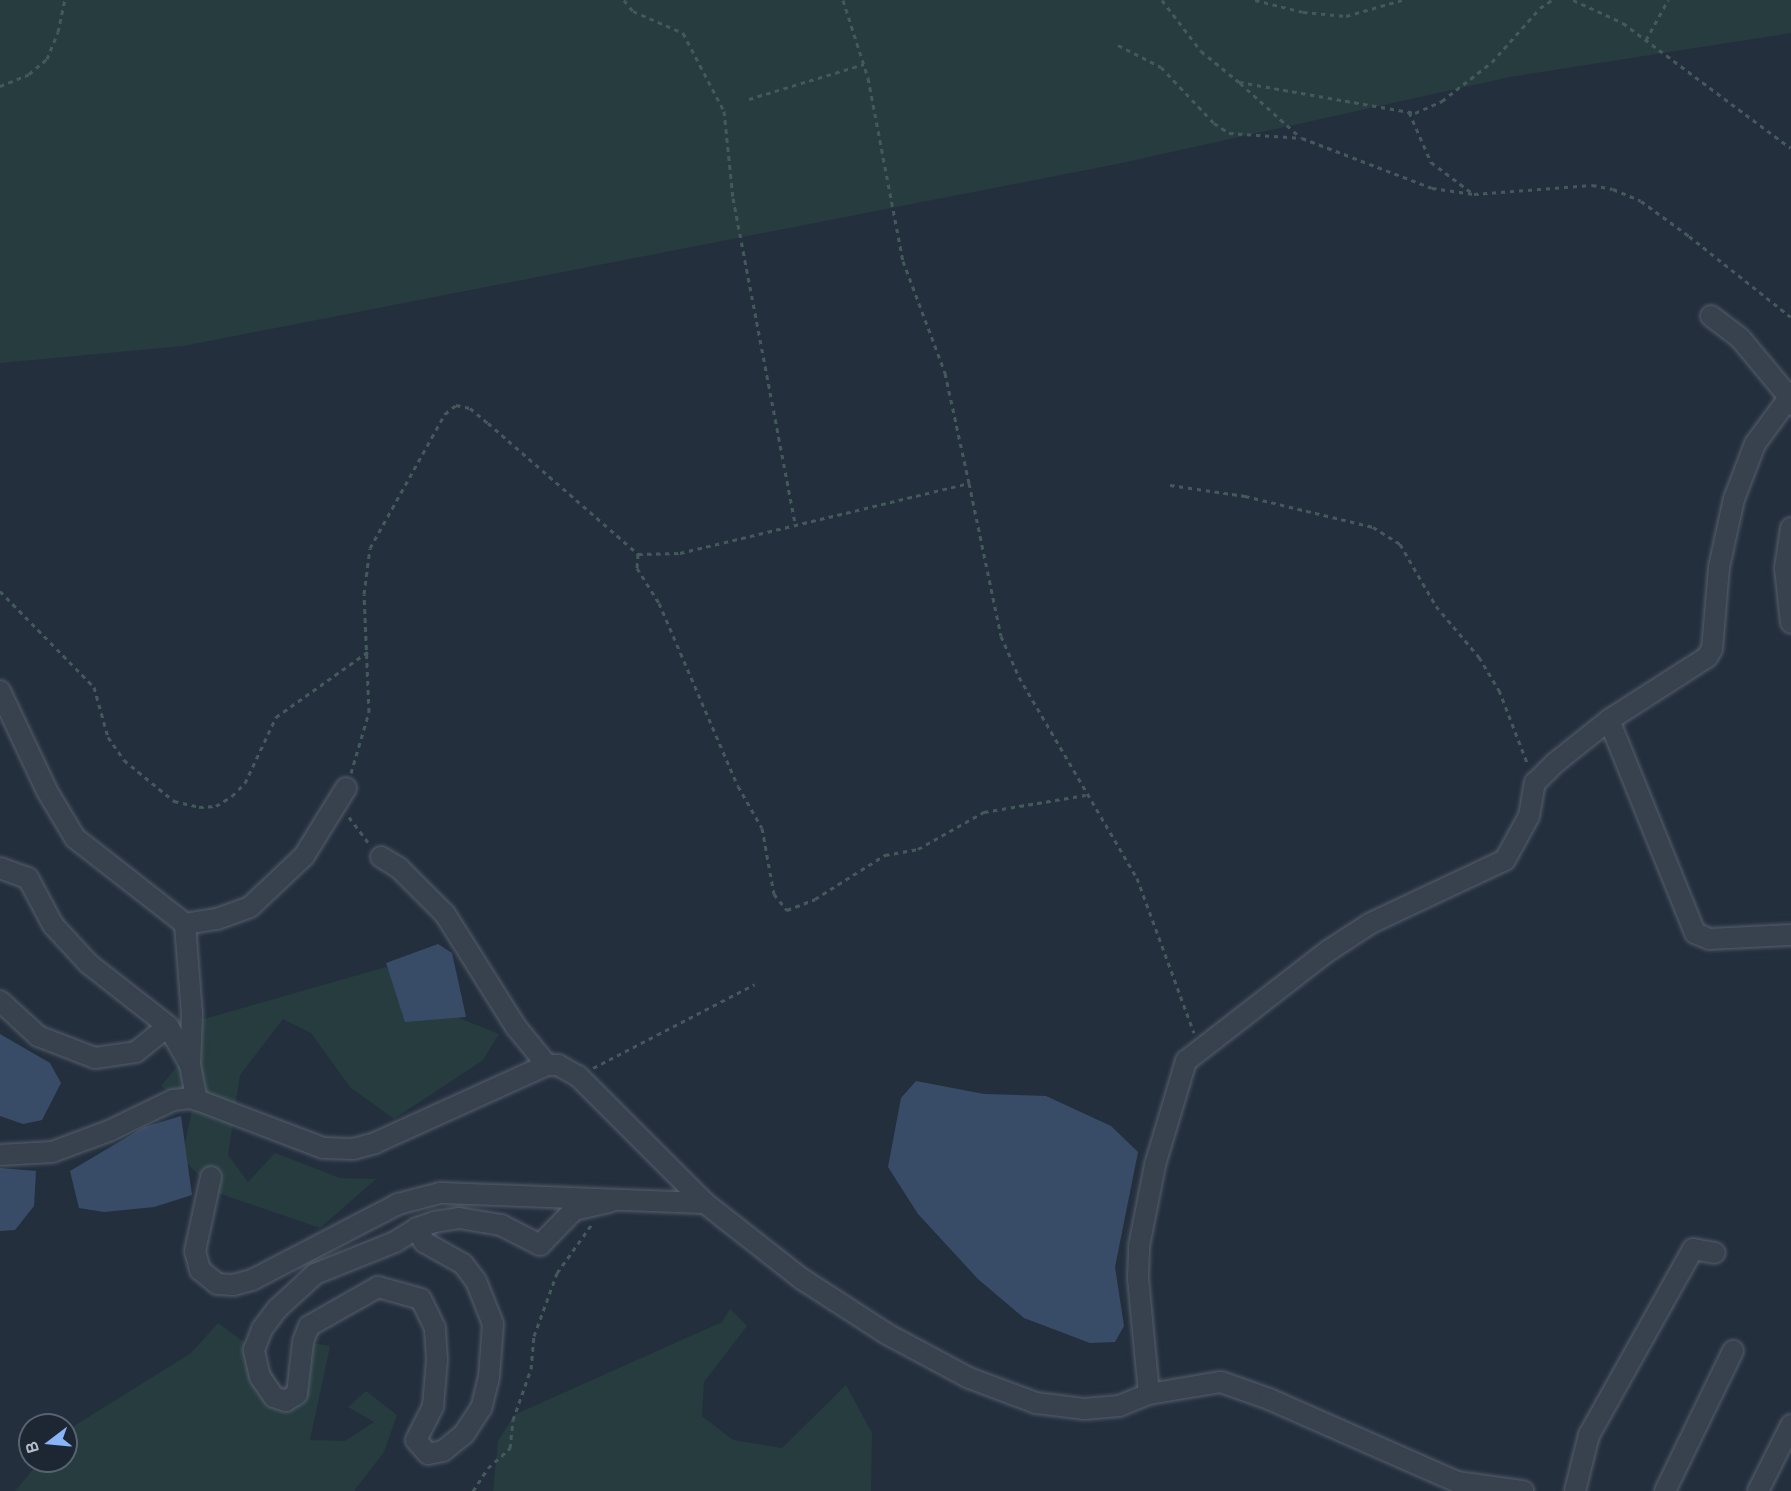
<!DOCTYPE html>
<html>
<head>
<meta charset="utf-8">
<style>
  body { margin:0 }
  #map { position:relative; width:1791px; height:1491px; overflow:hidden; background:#242f3e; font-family:"Varela Round",sans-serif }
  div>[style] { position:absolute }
  .green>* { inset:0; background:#263c3f }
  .water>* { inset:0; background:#394c67 }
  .path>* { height:3px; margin-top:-1.5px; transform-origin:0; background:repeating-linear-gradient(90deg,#44595c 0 4.5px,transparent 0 9px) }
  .roads { filter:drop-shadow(0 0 2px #565f6c) drop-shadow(0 0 2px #565f6c) }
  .minor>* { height:20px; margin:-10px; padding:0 10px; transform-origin:10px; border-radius:10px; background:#38414e }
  span { translate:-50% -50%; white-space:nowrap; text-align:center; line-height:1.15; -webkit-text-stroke:4.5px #1d2633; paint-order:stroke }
  .north { position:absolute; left:18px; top:1413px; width:60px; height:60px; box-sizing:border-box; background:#1d2633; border:2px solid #59626f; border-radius:50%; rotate:254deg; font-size:16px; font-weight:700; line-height:24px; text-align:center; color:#b4bcc9 }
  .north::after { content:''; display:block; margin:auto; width:21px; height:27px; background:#8ab4f8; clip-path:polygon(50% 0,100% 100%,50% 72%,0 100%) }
</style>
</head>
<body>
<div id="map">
  <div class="green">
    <i style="clip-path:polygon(0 0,1791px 0,1791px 33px,1510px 77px,1117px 164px,183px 346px,0 363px)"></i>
    <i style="clip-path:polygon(386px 967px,419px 1002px,499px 1034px,483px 1060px,394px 1119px,350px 1087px,311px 1033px,283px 1019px,240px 1075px,228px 1155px,248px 1182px,275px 1153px,340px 1178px,376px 1179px,320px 1228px,215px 1192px,182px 1158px,192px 1110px,161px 1086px,196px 1043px,169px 1029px)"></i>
    <i style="clip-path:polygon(730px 1309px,747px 1326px,704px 1382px,702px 1416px,733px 1440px,782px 1448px,846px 1385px,872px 1433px,871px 1491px,493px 1491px,498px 1441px,514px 1415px,722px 1322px)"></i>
    <i style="clip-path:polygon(218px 1323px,262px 1355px,284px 1392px,305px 1342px,330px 1346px,310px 1440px,345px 1441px,374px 1422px,348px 1407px,366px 1391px,397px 1415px,384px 1452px,354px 1491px,15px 1491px,40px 1461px,66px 1461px,66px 1431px,191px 1353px)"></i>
  </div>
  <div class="water">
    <i style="clip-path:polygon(438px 944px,452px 953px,466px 1017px,405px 1022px,386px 963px)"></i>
    <i style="clip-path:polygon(0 1034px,50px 1063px,61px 1083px,42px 1120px,23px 1124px,0 1116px)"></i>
    <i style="clip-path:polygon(916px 1081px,984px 1094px,1046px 1096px,1111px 1126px,1138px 1152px,1115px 1267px,1124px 1326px,1115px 1342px,1090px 1343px,1024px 1318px,978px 1279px,918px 1214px,888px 1167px,901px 1098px)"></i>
    <i style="clip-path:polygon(181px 1116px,192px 1195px,154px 1207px,104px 1212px,79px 1208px,70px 1171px,144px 1127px)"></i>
    <i style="clip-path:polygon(0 1168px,36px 1171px,34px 1206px,15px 1230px,0 1231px)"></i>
  </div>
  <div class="path">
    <i style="left:624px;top:0;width:14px;rotate:51deg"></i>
    <i style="left:633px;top:11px;width:55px;rotate:23.7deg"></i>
    <i style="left:683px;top:33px;width:88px;rotate:62.3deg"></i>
    <i style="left:724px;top:111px;width:87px;rotate:84.1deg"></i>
    <i style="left:733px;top:198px;width:332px;rotate:79.2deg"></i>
    <i style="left:843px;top:0;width:82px;rotate:72.2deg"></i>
    <i style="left:868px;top:78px;width:186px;rotate:79.2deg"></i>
    <i style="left:903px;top:261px;width:120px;rotate:69.4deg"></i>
    <i style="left:945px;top:373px;width:113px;rotate:77.7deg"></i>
    <i style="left:1162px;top:0;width:64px;rotate:52.6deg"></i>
    <i style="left:1201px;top:51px;width:49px;rotate:39.2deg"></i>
    <i style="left:1239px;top:82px;width:179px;rotate:10deg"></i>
    <i style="left:1415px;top:113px;width:30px;rotate:-24deg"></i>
    <i style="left:1442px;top:101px;width:63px;rotate:-38deg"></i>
    <i style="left:1492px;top:62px;width:72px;rotate:-48.4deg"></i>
    <i style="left:1540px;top:8px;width:14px;rotate:-34deg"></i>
    <i style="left:1255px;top:0;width:49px;rotate:14deg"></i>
    <i style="left:1303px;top:12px;width:43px;rotate:5.3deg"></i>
    <i style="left:1346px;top:16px;width:58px;rotate:-15.9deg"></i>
    <i style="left:1573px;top:0;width:55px;rotate:24.7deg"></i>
    <i style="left:1623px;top:23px;width:209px;rotate:36.7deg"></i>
    <i style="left:1646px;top:40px;width:46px;rotate:-61.2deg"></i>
    <i style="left:1118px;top:45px;width:48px;rotate:27.1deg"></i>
    <i style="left:1161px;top:67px;width:77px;rotate:46.6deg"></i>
    <i style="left:1214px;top:123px;width:18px;rotate:34deg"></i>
    <i style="left:1229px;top:133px;width:73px;rotate:3.9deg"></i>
    <i style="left:1302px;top:138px;width:139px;rotate:21deg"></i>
    <i style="left:1432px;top:188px;width:42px;rotate:8.1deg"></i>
    <i style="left:1474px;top:194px;width:118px;rotate:-4.4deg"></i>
    <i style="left:1592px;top:185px;width:21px;rotate:11deg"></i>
    <i style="left:1613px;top:189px;width:30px;rotate:23deg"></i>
    <i style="left:1641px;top:201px;width:59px;rotate:36.1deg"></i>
    <i style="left:1689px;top:236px;width:130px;rotate:38.5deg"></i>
    <i style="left:1240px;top:83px;width:81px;rotate:42deg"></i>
    <i style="left:0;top:86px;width:31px;rotate:-22deg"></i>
    <i style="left:29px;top:74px;width:23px;rotate:-40deg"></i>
    <i style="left:47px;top:59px;width:29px;rotate:-68deg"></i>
    <i style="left:58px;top:32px;width:33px;rotate:-78deg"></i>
    <i style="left:749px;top:99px;width:120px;rotate:-16.9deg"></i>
    <i style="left:1409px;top:112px;width:55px;rotate:66.3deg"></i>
    <i style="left:1431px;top:162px;width:51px;rotate:37.1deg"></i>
    <i style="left:1170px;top:485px;width:76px;rotate:8.3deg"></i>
    <i style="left:1245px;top:496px;width:132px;rotate:13.6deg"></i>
    <i style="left:1373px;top:527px;width:32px;rotate:32deg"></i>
    <i style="left:1400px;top:544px;width:72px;rotate:59.9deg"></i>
    <i style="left:1436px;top:606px;width:67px;rotate:49.9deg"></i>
    <i style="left:1479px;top:657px;width:39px;rotate:59deg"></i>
    <i style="left:1499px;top:690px;width:80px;rotate:68.9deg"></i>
    <i style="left:638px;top:554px;width:14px;rotate:94deg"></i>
    <i style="left:637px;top:568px;width:41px;rotate:57.8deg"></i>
    <i style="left:659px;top:603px;width:199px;rotate:66.7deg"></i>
    <i style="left:738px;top:786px;width:48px;rotate:60.3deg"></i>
    <i style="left:762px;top:828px;width:67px;rotate:79.7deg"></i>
    <i style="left:774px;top:894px;width:21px;rotate:51deg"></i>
    <i style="left:787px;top:910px;width:30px;rotate:-21deg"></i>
    <i style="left:815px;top:899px;width:83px;rotate:-32.2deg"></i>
    <i style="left:885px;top:855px;width:34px;rotate:-10deg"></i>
    <i style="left:918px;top:849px;width:76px;rotate:-29.3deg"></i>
    <i style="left:984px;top:812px;width:103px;rotate:-9.5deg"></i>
    <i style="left:0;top:591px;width:134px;rotate:45.6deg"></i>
    <i style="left:94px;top:687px;width:52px;rotate:74.4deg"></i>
    <i style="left:108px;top:737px;width:28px;rotate:55deg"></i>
    <i style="left:124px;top:760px;width:65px;rotate:39.4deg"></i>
    <i style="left:174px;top:801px;width:26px;rotate:13deg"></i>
    <i style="left:199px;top:807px;width:17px;rotate:-3deg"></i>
    <i style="left:216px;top:806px;width:19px;rotate:-32deg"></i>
    <i style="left:232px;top:796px;width:18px;rotate:-45deg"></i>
    <i style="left:245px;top:783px;width:73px;rotate:-64.8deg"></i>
    <i style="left:276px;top:717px;width:114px;rotate:-35.4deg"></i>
    <i style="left:351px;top:773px;width:64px;rotate:-73.6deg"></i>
    <i style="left:369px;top:712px;width:118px;rotate:-92.4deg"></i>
    <i style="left:364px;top:594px;width:46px;rotate:-82.6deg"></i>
    <i style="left:370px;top:548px;width:154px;rotate:-60.8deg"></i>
    <i style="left:445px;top:414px;width:14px;rotate:-39deg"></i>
    <i style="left:456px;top:405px;width:14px;rotate:12deg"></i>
    <i style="left:470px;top:408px;width:23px;rotate:40deg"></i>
    <i style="left:488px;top:423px;width:199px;rotate:41.1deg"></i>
    <i style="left:638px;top:554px;width:42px;rotate:-1.4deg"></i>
    <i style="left:680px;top:553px;width:297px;rotate:-13.6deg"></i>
    <i style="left:969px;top:483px;width:156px;rotate:78.2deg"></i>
    <i style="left:1001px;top:636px;width:45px;rotate:66.3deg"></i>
    <i style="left:1019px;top:677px;width:233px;rotate:59.6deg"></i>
    <i style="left:1137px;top:878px;width:165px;rotate:69.8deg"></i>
    <i style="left:349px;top:817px;width:35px;rotate:53deg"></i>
    <i style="left:593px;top:1068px;width:182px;rotate:-27.4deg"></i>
    <i style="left:473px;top:1491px;width:27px;rotate:-57deg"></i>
    <i style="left:488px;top:1468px;width:30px;rotate:-42deg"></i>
    <i style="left:510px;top:1448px;width:28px;rotate:-84deg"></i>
    <i style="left:513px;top:1420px;width:54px;rotate:-70.6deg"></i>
    <i style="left:531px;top:1369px;width:33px;rotate:-85deg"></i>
    <i style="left:534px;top:1336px;width:67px;rotate:-69.9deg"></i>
    <i style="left:557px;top:1273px;width:60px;rotate:-54.5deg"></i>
  </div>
  <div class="roads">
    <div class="minor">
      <i style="left:1711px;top:316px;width:36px;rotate:37deg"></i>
      <i style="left:1740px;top:338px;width:77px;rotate:50.3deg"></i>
      <i style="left:1789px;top:397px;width:8px;rotate:76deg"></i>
      <i style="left:1791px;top:528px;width:40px;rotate:98.5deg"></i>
      <i style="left:1785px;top:568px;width:55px;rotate:83.8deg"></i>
      <i style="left:0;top:691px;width:110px;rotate:64.8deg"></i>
      <i style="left:47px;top:791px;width:55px;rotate:59.2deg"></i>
      <i style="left:75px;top:838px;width:140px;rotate:38deg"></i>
      <i style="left:185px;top:924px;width:90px;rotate:85.6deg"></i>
      <i style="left:192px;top:1014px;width:51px;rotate:92.2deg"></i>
      <i style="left:1609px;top:720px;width:230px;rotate:68deg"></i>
      <i style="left:1695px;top:933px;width:15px;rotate:23deg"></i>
      <i style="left:1709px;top:939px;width:82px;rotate:-2.8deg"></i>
      <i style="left:381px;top:857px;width:21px;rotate:31deg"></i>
      <i style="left:399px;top:868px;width:65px;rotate:45deg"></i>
      <i style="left:445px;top:914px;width:133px;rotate:57.9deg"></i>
      <i style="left:516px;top:1027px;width:49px;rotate:50.8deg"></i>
      <i style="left:0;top:868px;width:30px;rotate:20deg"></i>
      <i style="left:28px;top:878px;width:53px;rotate:62deg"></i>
      <i style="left:53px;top:925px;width:53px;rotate:47.3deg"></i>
      <i style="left:89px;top:964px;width:100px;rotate:38.1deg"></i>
      <i style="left:168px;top:1026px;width:45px;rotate:60.6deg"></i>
      <i style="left:190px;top:1065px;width:36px;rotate:79deg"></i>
      <i style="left:185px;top:924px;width:32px;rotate:-9deg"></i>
      <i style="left:217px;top:919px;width:35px;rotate:-20deg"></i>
      <i style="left:250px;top:907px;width:74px;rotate:-43.4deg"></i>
      <i style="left:304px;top:856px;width:80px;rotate:-58.3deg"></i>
      <i style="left:0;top:1001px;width:52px;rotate:42.6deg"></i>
      <i style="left:38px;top:1036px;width:61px;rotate:21.1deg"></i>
      <i style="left:95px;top:1058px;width:41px;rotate:-8.3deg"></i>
      <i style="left:136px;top:1052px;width:41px;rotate:-39.1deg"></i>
      <i style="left:0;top:1155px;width:52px;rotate:-3.3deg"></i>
      <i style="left:52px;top:1152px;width:63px;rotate:-20.4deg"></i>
      <i style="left:111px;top:1130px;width:69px;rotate:-25.8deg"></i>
      <i style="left:173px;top:1100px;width:19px;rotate:-6deg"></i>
      <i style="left:192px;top:1098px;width:140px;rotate:20.9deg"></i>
      <i style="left:323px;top:1148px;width:30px;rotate:2deg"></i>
      <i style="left:353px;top:1149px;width:23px;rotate:-15deg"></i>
      <i style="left:375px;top:1143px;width:189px;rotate:-24.4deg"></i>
      <i style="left:547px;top:1065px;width:11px"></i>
      <i style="left:558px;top:1065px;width:23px;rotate:29deg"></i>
      <i style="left:578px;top:1076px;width:180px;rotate:45deg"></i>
      <i style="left:705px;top:1203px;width:123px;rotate:38.1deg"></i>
      <i style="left:802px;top:1279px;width:101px;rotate:32.9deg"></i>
      <i style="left:887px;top:1334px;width:93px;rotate:28.2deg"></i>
      <i style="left:969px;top:1378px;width:72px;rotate:20.5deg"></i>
      <i style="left:1036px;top:1403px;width:48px;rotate:7.1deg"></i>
      <i style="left:1084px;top:1409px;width:35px;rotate:-5deg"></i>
      <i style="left:1119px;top:1406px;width:32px;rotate:-22deg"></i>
      <i style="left:1149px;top:1394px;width:73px;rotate:-9.5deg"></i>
      <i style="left:1221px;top:1382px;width:51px;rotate:19.5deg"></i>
      <i style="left:1269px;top:1399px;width:206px;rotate:23.8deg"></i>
      <i style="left:1457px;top:1482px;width:67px;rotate:7.8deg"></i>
      <i style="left:211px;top:1177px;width:76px;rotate:102.2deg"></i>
      <i style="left:195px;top:1251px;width:20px;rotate:75deg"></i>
      <i style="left:200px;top:1270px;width:22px;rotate:39deg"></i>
      <i style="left:217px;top:1284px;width:16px;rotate:4deg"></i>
      <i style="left:233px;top:1285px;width:20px;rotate:-15deg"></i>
      <i style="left:252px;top:1280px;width:165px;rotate:-27.5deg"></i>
      <i style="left:398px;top:1204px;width:43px;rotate:-14.7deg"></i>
      <i style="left:440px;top:1193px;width:265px;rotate:2.2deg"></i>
      <i style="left:417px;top:1228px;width:16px;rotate:63deg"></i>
      <i style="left:424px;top:1242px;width:45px;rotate:29.4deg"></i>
      <i style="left:463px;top:1264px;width:21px;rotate:53deg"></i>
      <i style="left:476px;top:1281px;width:46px;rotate:68.4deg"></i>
      <i style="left:493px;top:1324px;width:53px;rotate:94.3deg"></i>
      <i style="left:489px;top:1377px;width:32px;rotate:104deg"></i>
      <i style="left:481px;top:1408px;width:31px;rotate:123deg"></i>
      <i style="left:464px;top:1434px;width:27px;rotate:141deg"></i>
      <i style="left:443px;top:1451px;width:15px;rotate:169deg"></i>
      <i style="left:428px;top:1454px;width:18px;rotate:-131deg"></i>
      <i style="left:416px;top:1440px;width:38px;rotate:-63deg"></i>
      <i style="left:433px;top:1406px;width:47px;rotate:-85.1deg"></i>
      <i style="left:437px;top:1359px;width:31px;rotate:-94deg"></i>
      <i style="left:435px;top:1328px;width:32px;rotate:-116deg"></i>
      <i style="left:421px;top:1299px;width:45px;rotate:-164.4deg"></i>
      <i style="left:378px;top:1287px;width:79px;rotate:150.5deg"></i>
      <i style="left:309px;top:1326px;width:17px;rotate:111deg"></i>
      <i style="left:303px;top:1342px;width:52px;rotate:96.6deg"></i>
      <i style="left:297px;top:1394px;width:13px;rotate:148deg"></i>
      <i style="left:286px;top:1401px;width:13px;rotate:-162deg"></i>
      <i style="left:274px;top:1397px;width:24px;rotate:-125deg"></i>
      <i style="left:260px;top:1377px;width:28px;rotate:-103deg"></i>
      <i style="left:254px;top:1350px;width:22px;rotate:-69deg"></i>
      <i style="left:262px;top:1329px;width:25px;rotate:-53deg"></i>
      <i style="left:277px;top:1309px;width:52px;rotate:-42.6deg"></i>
      <i style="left:315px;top:1274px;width:86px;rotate:-21.8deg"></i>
      <i style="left:395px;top:1242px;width:26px;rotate:-32deg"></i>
      <i style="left:417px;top:1228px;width:18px;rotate:-19deg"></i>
      <i style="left:434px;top:1222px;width:25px;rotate:-9deg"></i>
      <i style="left:459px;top:1218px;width:43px;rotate:9.5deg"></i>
      <i style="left:501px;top:1225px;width:44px;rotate:27.1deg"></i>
      <i style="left:540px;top:1245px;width:49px;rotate:-45.8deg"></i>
      <i style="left:574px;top:1210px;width:37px;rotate:-13deg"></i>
      <i style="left:1149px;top:1394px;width:117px;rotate:-95.4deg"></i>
      <i style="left:1138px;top:1278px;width:32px;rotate:-88deg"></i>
      <i style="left:1139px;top:1246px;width:83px;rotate:-78.8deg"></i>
      <i style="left:1155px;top:1165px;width:109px;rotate:-73.4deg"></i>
      <i style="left:1186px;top:1061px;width:180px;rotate:-37.8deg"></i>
      <i style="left:1328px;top:951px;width:51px;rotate:-33.1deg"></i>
      <i style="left:1371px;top:923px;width:148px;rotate:-25.2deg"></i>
      <i style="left:1505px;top:860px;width:50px;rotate:-61.4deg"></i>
      <i style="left:1529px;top:816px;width:34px;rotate:-80deg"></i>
      <i style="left:1535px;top:783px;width:28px;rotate:-45deg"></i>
      <i style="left:1555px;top:763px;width:69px;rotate:-38.5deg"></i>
      <i style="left:1609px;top:720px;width:117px;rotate:-32.7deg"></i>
      <i style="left:1707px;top:657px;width:9px;rotate:-58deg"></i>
      <i style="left:1712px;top:649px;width:82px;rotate:-85.1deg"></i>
      <i style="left:1719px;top:567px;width:70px;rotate:-77.6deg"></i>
      <i style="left:1734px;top:499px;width:59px;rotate:-69.1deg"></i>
      <i style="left:1755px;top:444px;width:61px;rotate:-53.7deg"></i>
      <i style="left:1575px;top:1491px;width:58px;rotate:-76deg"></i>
      <i style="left:1589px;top:1435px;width:213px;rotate:-60.8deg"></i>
      <i style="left:1693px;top:1249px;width:22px;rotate:10deg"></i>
      <i style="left:1665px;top:1491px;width:156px;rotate:-64.1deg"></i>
      <i style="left:1758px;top:1491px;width:74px;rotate:-63.4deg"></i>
    </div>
  </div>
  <div class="north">B</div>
</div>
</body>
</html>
